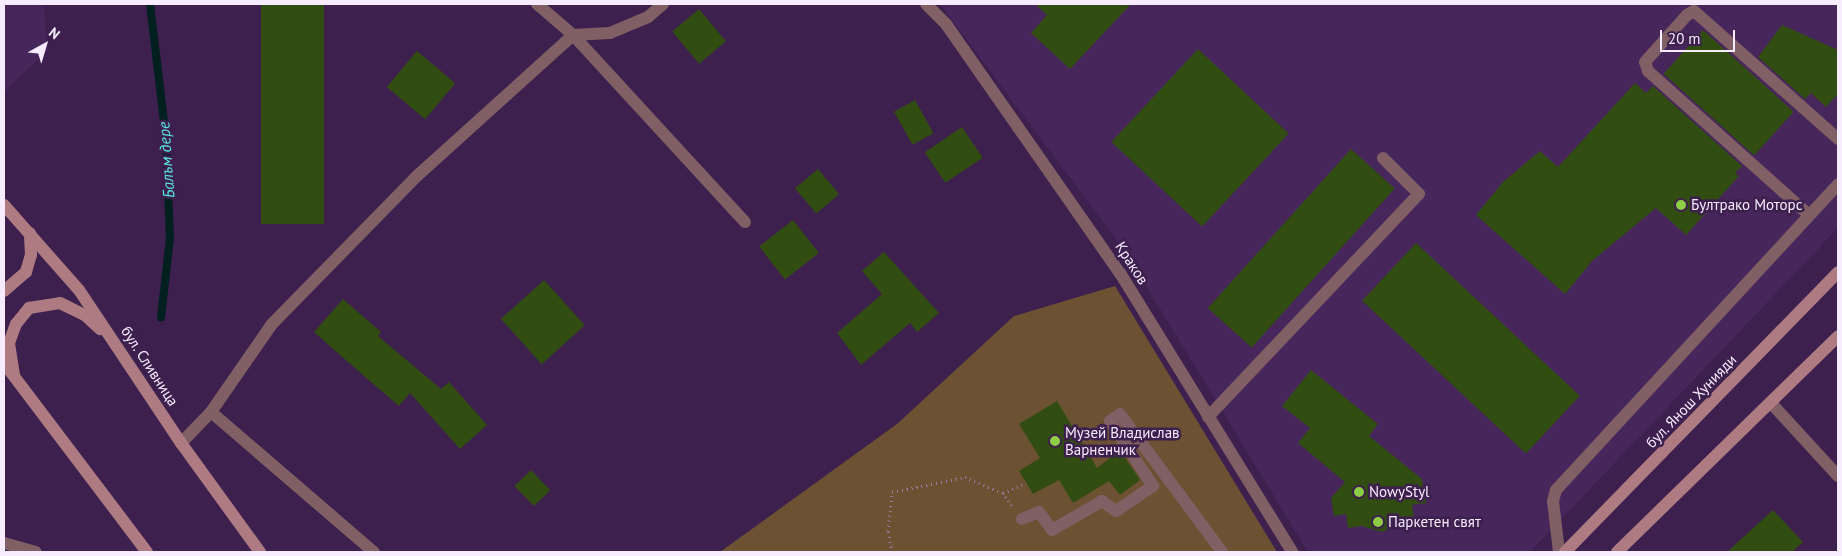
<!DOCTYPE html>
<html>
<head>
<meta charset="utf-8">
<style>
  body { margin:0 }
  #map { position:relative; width:1842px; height:556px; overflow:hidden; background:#3d204e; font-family:"PT Sans",sans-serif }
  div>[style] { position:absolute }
  .built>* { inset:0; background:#47265b }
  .green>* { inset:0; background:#6c5232 }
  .stream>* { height:8px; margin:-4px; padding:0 4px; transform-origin:4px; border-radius:4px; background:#01201f }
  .building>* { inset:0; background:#314d11; transform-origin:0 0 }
  .path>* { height:3px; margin-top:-1.5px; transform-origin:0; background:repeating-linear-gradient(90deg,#937e9f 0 1px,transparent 0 5px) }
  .lane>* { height:12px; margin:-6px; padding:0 6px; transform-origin:6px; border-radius:6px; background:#806064 }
  .street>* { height:12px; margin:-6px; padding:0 6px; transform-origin:6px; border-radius:6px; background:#806064 }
  .secondary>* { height:12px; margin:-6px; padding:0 6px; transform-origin:6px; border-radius:6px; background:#ad7b81 }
  .dots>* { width:14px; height:14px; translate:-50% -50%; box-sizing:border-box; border:2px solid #3d204e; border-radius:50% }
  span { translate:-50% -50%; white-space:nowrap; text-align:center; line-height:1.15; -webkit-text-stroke:5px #3d204e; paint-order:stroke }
  .poi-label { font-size:15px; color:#f6ecfd }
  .left { translate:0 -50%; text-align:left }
  .street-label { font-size:15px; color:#f6ecfd }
  .water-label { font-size:16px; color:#58e8e2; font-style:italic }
  .frame { position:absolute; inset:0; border:5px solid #f6ecfd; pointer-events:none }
  .north { position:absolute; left:20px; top:20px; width:50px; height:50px; -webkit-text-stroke:4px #3d204e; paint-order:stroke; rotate:39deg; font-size:14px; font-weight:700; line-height:20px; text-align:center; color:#f6ecfd }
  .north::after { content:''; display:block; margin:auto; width:18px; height:22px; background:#f6ecfd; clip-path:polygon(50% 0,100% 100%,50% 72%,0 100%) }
  .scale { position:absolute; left:1660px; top:30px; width:75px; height:22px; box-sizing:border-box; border:2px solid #f6ecfd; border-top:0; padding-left:6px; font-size:15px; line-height:18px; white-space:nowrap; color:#f6ecfd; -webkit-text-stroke:4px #3d204e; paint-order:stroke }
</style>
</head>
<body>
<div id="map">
  <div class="built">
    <i style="clip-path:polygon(4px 4px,44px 4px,47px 51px,4px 92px)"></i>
    <i style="clip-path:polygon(940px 4px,1838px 4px,1838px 228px,1530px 552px,1308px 552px,1126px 253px)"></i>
  </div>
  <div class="green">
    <i style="clip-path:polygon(1115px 286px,1277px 552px,720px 552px,897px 424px,1014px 316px)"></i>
  </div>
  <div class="stream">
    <i style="left:150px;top:4px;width:136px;rotate:83.2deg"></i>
    <i style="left:166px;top:139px;width:99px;rotate:87.7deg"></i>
    <i style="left:170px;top:238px;width:80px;rotate:96.5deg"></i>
  </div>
  <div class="building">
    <i style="left:261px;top:4px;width:63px;height:220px"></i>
    <i style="clip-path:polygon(1035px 4px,1131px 4px,1070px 69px,1031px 33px,1047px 15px)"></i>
    <i style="left:699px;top:9px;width:42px;height:35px;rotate:50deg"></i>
    <i style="clip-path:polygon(1782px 25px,1838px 50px,1838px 94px,1826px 107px,1811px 93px,1805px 99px,1758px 57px)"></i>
    <i style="left:1703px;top:30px;width:122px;height:59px;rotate:42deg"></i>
    <i style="left:1198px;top:49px;width:124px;height:127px;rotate:43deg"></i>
    <i style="left:417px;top:51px;width:50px;height:47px;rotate:40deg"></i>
    <i style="clip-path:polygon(1635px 83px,1646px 93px,1653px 86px,1742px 166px,1735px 173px,1739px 176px,1686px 235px,1656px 208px,1592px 261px,1565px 294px,1476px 215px,1503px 182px,1540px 151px,1558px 167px)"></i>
    <i style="left:915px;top:100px;width:38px;height:24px;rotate:61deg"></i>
    <i style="left:962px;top:127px;width:37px;height:45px;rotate:56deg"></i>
    <i style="left:1351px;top:149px;width:59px;height:214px;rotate:42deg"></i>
    <i style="left:818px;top:169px;width:33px;height:30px;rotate:50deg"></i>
    <i style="left:793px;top:220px;width:42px;height:43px;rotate:52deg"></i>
    <i style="left:1416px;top:243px;width:224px;height:79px;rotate:43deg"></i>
    <i style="clip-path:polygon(884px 252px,939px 313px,917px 332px,910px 323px,861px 365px,837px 333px,882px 294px,862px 271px)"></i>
    <i style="left:544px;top:280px;width:61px;height:58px;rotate:48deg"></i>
    <i style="clip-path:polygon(343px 299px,381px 332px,378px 336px,441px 389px,449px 382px,487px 425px,460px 449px,410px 393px,399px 406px,364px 376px,314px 332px)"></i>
    <i style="clip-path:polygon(1311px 370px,1378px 424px,1369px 436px,1422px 479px,1426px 503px,1412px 505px,1414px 518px,1382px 532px,1362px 526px,1348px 528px,1346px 514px,1334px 516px,1331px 498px,1345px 482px,1298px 443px,1310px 428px,1282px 406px)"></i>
    <i style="clip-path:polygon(1057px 401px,1097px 468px,1120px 450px,1140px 480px,1120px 495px,1109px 481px,1073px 503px,1059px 480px,1033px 494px,1019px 471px,1040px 458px,1019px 424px)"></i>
    <i style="left:531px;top:470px;width:28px;height:23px;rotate:46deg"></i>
    <i style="clip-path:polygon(1773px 510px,1803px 542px,1792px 552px,1727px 552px)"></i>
  </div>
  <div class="path">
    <i style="left:1012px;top:505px;width:15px;rotate:-127deg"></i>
    <i style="left:1003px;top:493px;width:25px;rotate:-23deg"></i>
    <i style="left:892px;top:552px;width:21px;rotate:-101deg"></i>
    <i style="left:888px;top:531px;width:39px;rotate:-84deg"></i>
    <i style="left:892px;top:492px;width:75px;rotate:-11.6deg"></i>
    <i style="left:965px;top:477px;width:41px;rotate:22.8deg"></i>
  </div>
  <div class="lane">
    <i style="left:537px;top:4px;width:48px;rotate:40.7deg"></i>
    <i style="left:573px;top:35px;width:254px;rotate:47.4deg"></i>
    <i style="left:1809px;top:215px;width:216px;rotate:-138.2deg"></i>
    <i style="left:1648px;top:71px;width:9px;rotate:-108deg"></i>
    <i style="left:1645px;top:62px;width:63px;rotate:-48.2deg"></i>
    <i style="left:1687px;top:15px;width:8px;rotate:-30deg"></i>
    <i style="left:1694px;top:11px;width:193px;rotate:41.6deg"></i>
    <i style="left:1771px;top:403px;width:99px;rotate:47.5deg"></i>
    <i style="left:211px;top:412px;width:215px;rotate:40.7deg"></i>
    <i style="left:1208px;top:417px;width:307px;rotate:-46.6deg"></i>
    <i style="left:1419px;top:194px;width:51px;rotate:-135deg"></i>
    <i style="left:1022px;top:519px;width:18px;rotate:-22deg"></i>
    <i style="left:1039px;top:512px;width:22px;rotate:54deg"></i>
    <i style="left:1052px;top:530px;width:58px;rotate:-30.1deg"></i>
    <i style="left:1102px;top:501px;width:17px;rotate:36deg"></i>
    <i style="left:1116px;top:511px;width:45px;rotate:-34deg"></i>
    <i style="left:1153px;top:486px;width:78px;rotate:-123.5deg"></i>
    <i style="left:1110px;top:421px;width:12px;rotate:-35deg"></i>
    <i style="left:1120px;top:414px;width:172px;rotate:53.5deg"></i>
    <i style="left:4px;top:543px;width:33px;rotate:16deg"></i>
    <i style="left:1559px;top:552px;width:51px;rotate:-96.7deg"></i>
    <i style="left:1553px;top:501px;width:11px;rotate:-75deg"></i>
    <i style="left:1556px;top:490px;width:416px;rotate:-47.3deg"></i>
  </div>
  <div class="street">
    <i style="left:926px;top:4px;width:28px;rotate:45deg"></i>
    <i style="left:946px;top:24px;width:304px;rotate:55.1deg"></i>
    <i style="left:1120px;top:273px;width:328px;rotate:58.3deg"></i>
    <i style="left:181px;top:443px;width:43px;rotate:-45.9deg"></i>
    <i style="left:211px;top:412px;width:107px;rotate:-55.3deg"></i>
    <i style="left:272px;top:324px;width:207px;rotate:-45.6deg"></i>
    <i style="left:417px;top:176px;width:210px;rotate:-42.1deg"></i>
    <i style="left:573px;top:35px;width:37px;rotate:-3deg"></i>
    <i style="left:610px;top:33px;width:41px;rotate:-22.8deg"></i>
    <i style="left:648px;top:17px;width:20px;rotate:-41deg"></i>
  </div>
  <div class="secondary">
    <i style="left:4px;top:205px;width:113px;rotate:48.6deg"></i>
    <i style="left:79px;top:290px;width:184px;rotate:56.3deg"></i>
    <i style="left:181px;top:443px;width:135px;rotate:54.1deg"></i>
    <i style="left:4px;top:291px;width:29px;rotate:-41deg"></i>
    <i style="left:26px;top:272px;width:18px;rotate:-74deg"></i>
    <i style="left:31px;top:255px;width:22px;rotate:-93deg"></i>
    <i style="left:4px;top:363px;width:237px;rotate:52.9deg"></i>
    <i style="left:14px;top:375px;width:32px;rotate:-99deg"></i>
    <i style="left:9px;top:343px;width:20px;rotate:-70deg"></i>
    <i style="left:16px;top:324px;width:21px;rotate:-51deg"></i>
    <i style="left:29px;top:308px;width:31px;rotate:-9deg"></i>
    <i style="left:60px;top:303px;width:28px;rotate:26deg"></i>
    <i style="left:85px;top:315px;width:21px;rotate:43deg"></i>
    <i style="left:1565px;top:552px;width:391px;rotate:-45.7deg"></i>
    <i style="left:1617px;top:552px;width:309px;rotate:-44.3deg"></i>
  </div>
  <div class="dots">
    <i style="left:1681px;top:205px;background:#8dce45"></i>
    <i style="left:1055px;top:441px;background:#8dce45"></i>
    <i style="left:1359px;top:492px;background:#8dce45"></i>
    <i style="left:1378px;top:522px;background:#8dce45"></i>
  </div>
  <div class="poi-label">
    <span class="left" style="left:1691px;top:205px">Бултрако Моторс</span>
    <span class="left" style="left:1065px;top:441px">Музей Владислав<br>Варненчик</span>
    <span class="left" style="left:1369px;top:492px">NowyStyl</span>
    <span class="left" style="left:1388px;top:522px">Паркетен свят</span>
  </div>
  <div class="street-label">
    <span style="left:1132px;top:263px;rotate:57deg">Краков</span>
    <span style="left:150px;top:366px;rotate:57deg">бул. Сливница</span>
    <span style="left:1691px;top:401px;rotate:-46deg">бул. Янош Хунияди</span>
  </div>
  <div class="water-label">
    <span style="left:166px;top:160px;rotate:-94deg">Балъм дере</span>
  </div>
  <div class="frame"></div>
  <div class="north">N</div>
  <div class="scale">20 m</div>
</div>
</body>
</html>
